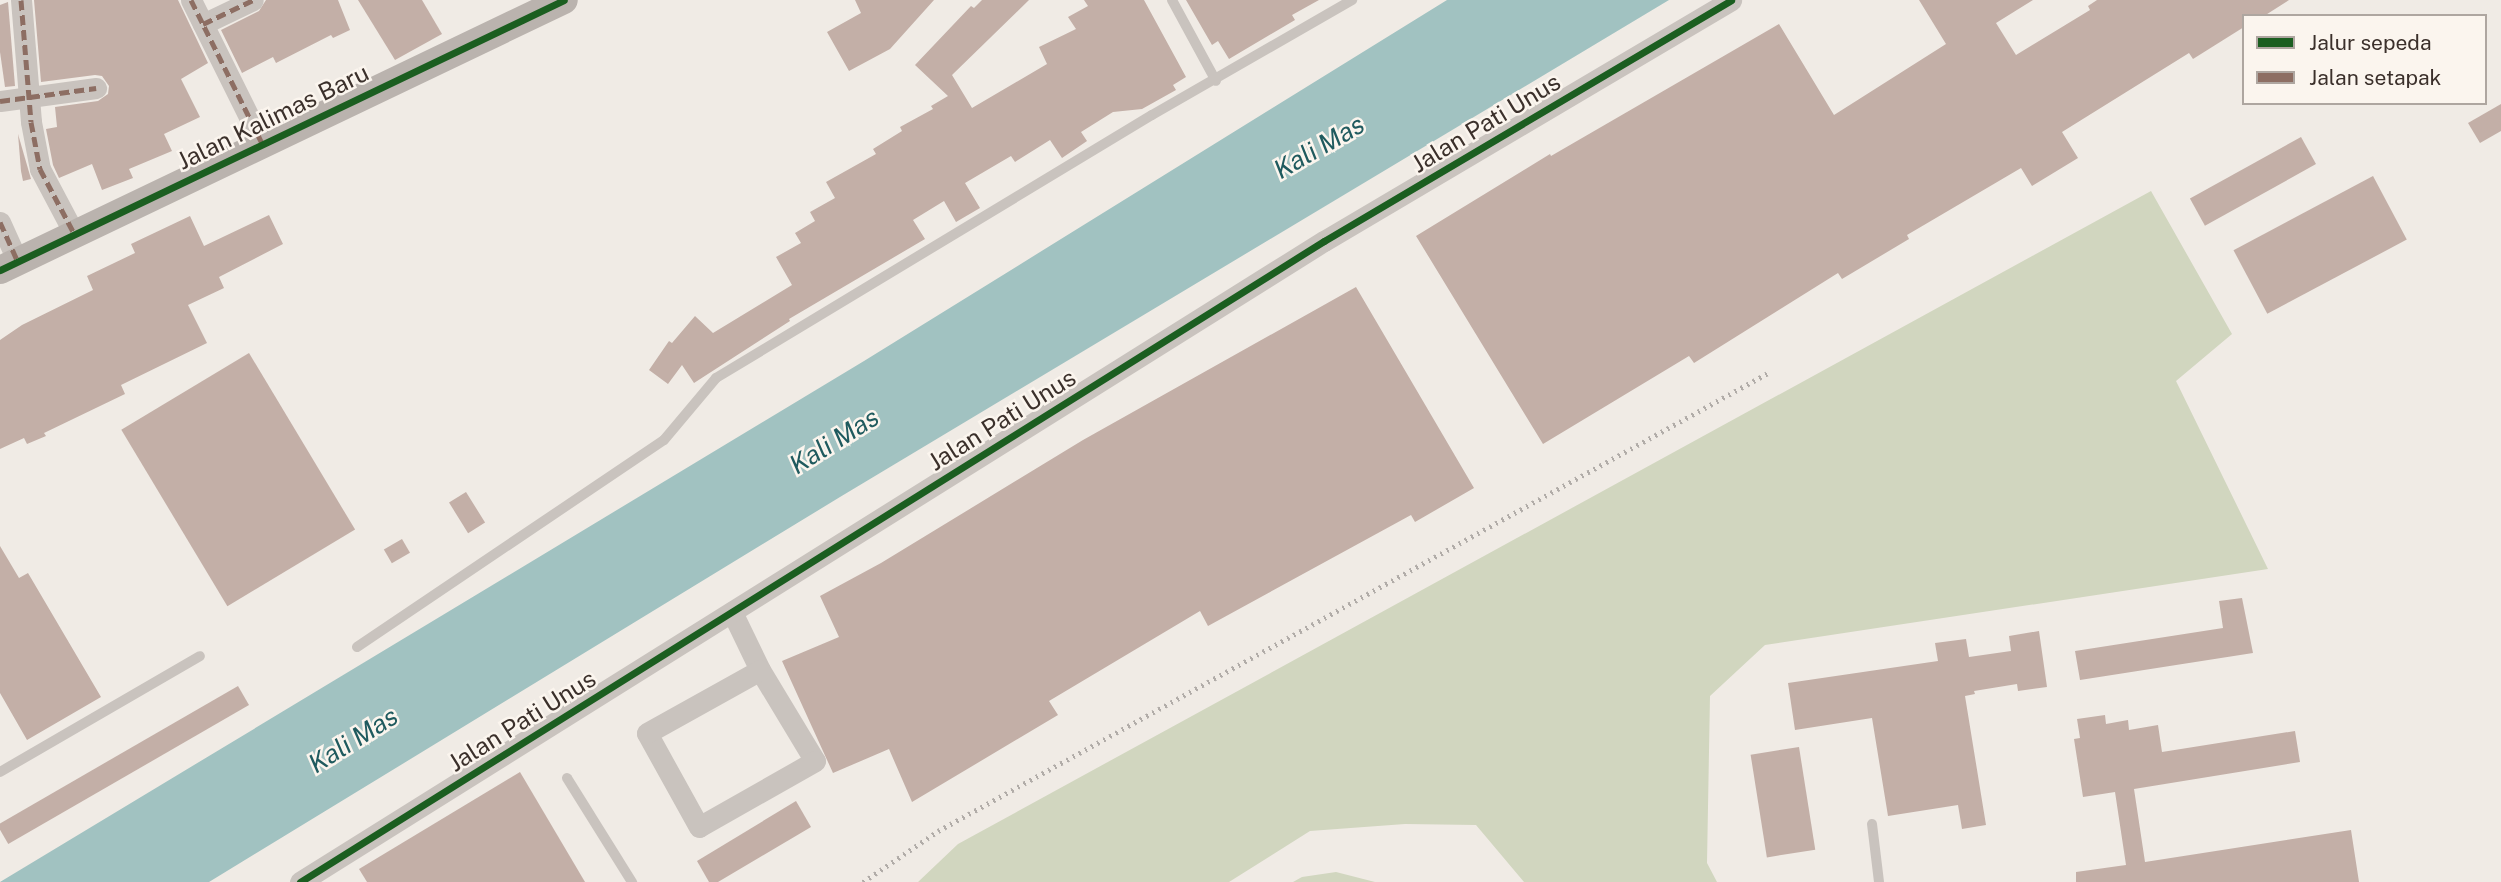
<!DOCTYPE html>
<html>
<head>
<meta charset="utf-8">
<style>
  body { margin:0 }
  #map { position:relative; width:2501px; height:882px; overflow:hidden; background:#f0ebe5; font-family:"Public Sans",sans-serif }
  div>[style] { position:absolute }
  .green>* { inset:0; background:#d1d6bf }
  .water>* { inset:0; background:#a1c2c1 }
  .building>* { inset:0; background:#c3afa7; transform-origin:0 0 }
  .lane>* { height:10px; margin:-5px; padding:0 5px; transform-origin:5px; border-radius:5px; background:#c9c3be }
  .street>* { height:21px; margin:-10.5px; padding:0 10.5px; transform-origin:10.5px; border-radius:10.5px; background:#c9c3be }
  .secondary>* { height:28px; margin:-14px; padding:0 14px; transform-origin:14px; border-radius:14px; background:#bab3ae }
  .rail>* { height:5px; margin-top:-2.5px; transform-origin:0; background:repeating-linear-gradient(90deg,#b1aca8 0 2px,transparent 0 7px) }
  .quiet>* { height:5px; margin-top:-2.5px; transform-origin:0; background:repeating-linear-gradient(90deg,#8d6e63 0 10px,transparent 0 15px) }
  .cycleway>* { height:7px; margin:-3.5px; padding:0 3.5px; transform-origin:3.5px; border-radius:3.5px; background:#1b5e20 }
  span { translate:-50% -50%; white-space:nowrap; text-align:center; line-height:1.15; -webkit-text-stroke:5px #fbf5ee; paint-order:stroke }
  .street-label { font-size:24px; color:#3b302b }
  .water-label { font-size:26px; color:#1f5a5e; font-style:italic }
  .legend { position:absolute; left:2242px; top:14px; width:245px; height:91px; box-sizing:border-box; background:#fbf5ee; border:2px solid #aea6a0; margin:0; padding:9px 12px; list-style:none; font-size:21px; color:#3b302b }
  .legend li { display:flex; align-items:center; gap:14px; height:35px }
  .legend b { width:35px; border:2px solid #aea6a0 }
</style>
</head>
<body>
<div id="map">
  <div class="green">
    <i style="clip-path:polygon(2151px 191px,2232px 334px,2176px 381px,2268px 569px,1765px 645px,1710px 696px,1707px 863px,1717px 882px,1524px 882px,1476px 825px,1405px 824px,1310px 831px,1229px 882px,918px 882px,958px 844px)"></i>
    <i style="clip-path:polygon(1336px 872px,1375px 882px,1293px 882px,1302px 877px)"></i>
  </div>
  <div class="water">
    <i style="clip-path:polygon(1447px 0,1669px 0,840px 497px,209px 882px,0 882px,864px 361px)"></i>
  </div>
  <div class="building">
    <i style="clip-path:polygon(34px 0,178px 0,208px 63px,181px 79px,200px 117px,164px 134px,172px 151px,129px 169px,133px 178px,102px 190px,92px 164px,59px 178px,53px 165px,46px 129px,57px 127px,55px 107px,98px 101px,108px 94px,109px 86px,102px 76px,95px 75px,41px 82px)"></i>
    <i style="clip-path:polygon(266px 0,338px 0,350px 30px,333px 38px,331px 35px,276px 63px,273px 57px,242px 73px,221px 30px,259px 11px)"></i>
    <i style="clip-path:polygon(358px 0,422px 0,442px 34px,395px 60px)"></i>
    <i style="clip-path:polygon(855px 0,934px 0,890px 49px,849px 71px,827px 32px,861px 13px)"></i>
    <i style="clip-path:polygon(982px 0,1029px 0,952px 75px,972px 108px,1047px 64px,1039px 47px,1076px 29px,1068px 17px,1088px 6px,1084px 0,1144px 0,1186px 77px,1173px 85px,1176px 90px,1142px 109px,1113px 112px,1081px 132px,1087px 141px,1062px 158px,1050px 140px,1015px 162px,1011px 156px,965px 183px,980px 208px,956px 222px,944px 201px,913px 220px,925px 239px,789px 319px,790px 321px,694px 383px,682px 365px,668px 384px,649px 370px,669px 341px,672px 343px,695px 316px,713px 333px,792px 285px,776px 257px,801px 243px,795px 233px,815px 221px,810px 212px,835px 198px,826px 182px,876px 154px,873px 149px,902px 131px,900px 127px,933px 109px,931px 106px,948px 96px,915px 65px,971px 6px,974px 8px)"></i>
    <i style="clip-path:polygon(1186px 0,1319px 0,1292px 15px,1295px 20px,1229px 59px,1218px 41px,1212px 45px)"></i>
    <i style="clip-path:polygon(1919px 0,2033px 0,1996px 23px,2016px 55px,2090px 10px,2088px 6px,2097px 0,2289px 0,2264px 16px,2244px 16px,2244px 27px,2193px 59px,2189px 53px,2062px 132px,2078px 158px,2032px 186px,2021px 168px,1907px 235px,1909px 239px,1842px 279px,1838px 273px,1694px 363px,1689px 356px,1543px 444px,1416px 236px,1550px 154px,1551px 156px,1779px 24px,1834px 115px,1946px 44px)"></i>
    <i style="clip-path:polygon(8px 2px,15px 86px,5px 87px,0 52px,0 5px)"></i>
    <i style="clip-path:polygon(2501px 104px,2501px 131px,2480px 143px,2468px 123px)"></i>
    <i style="clip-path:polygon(18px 134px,31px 179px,23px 181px,21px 171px)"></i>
    <i style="left:2301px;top:137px;width:31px;height:127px;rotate:61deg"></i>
    <i style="left:2373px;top:176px;width:72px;height:158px;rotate:62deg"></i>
    <i style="clip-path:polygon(269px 215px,283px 244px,219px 277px,224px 288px,188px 305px,207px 343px,121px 385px,125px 394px,44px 433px,46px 436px,27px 444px,24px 438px,0 449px,0 340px,22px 325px,93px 290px,87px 276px,135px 253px,131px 244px,190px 216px,204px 246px)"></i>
    <i style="clip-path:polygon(1356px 287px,1474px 488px,1415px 522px,1411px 515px,1208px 626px,1200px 611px,1049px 701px,1058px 715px,912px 802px,889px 749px,833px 773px,782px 661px,839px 637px,820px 596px,881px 563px,1083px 440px)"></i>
    <i style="left:249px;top:353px;width:206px;height:149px;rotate:59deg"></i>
    <i style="left:466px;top:492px;width:36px;height:20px;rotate:58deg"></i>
    <i style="left:402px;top:539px;width:16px;height:21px;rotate:60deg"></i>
    <i style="clip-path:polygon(0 546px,19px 578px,28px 573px,101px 697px,27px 740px,0 693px)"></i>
    <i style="clip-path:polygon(2242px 598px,2253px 653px,2080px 680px,2075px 651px,2223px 628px,2219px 601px)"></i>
    <i style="clip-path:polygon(2039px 631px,2047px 687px,2018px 691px,2017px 684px,1974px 691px,1975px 694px,1965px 696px,1986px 825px,1962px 829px,1958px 805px,1888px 816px,1872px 718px,1795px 730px,1788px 683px,1938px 661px,1935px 643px,1966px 639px,1969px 657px,2011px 651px,2009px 636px)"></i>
    <i style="left:238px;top:686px;width:22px;height:278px;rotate:60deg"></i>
    <i style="clip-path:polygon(2105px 715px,2106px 724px,2128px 720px,2129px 730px,2158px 725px,2162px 752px,2295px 731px,2300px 762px,2134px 789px,2145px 862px,2351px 830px,2359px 882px,2076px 882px,2076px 872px,2126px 865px,2115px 792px,2083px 797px,2074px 739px,2080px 738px,2077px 719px)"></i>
    <i style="left:1799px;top:747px;width:104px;height:49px;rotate:81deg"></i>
    <i style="clip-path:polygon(520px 772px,585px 882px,367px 882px,359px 869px)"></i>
    <i style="clip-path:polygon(796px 801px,811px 827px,718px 882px,709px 882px,697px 861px)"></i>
  </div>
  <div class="lane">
    <i style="left:1172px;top:0;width:92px;rotate:61.5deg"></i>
    <i style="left:357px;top:647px;width:370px;rotate:-34deg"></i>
    <i style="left:664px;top:440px;width:81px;rotate:-50deg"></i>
    <i style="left:716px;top:378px;width:509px;rotate:-31.1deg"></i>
    <i style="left:1152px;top:115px;width:231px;rotate:-29.9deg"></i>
    <i style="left:0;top:772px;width:231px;rotate:-30.1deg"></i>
    <i style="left:567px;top:778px;width:123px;rotate:58deg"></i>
    <i style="left:1872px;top:824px;width:58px;rotate:83.1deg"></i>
  </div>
  <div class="street">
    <i style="left:21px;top:0;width:122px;rotate:85.3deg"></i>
    <i style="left:31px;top:122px;width:48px;rotate:79.2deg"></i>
    <i style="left:40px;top:169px;width:75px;rotate:62.1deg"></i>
    <i style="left:191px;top:0;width:160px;rotate:63.6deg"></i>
    <i style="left:203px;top:24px;width:55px;rotate:-25.6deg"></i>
    <i style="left:0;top:101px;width:97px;rotate:-7.7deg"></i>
    <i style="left:0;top:222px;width:44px;rotate:65.8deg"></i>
    <i style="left:732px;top:612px;width:64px;rotate:64.2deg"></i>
    <i style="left:760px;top:670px;width:106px;rotate:58.9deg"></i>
    <i style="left:815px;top:761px;width:133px;rotate:150.4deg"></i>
    <i style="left:699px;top:827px;width:107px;rotate:-119deg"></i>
    <i style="left:647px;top:733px;width:129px;rotate:-29.1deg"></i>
    <i style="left:300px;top:882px;width:1208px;rotate:-32.05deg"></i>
    <i style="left:1324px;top:241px;width:473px;rotate:-30.6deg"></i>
  </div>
  <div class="secondary">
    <i style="left:0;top:270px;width:625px;rotate:-25.58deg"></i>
  </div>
  <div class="rail">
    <i style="left:863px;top:882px;width:91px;rotate:-34.2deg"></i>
    <i style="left:938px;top:831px;width:948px;rotate:-28.89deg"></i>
  </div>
  <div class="quiet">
    <i style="left:21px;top:0;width:122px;rotate:85.3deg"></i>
    <i style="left:31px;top:122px;width:48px;rotate:79.2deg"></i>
    <i style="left:40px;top:169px;width:75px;rotate:62.1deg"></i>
    <i style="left:191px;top:0;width:160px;rotate:63.6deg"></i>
    <i style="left:203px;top:24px;width:55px;rotate:-25.6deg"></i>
    <i style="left:0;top:101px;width:97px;rotate:-7.7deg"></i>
    <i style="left:0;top:222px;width:44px;rotate:65.8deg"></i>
  </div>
  <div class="cycleway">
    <i style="left:0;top:270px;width:625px;rotate:-25.58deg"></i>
    <i style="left:300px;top:882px;width:1208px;rotate:-32.05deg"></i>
    <i style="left:1324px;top:241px;width:473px;rotate:-30.6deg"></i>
  </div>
  <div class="street-label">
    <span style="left:273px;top:117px;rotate:-26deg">Jalan Kalimas Baru</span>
    <span style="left:1486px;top:123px;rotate:-31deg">Jalan Pati Unus</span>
    <span style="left:1002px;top:420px;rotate:-32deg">Jalan Pati Unus</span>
    <span style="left:522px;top:721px;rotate:-32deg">Jalan Pati Unus</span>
  </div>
  <div class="water-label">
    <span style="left:1319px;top:147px;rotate:-30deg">Kali Mas</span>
    <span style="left:834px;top:441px;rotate:-32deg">Kali Mas</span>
    <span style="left:353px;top:740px;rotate:-32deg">Kali Mas</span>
  </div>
  <ul class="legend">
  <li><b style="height:9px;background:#1b5e20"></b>Jalur sepeda</li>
  <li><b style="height:9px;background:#8d6e63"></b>Jalan setapak</li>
  </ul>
</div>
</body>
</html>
